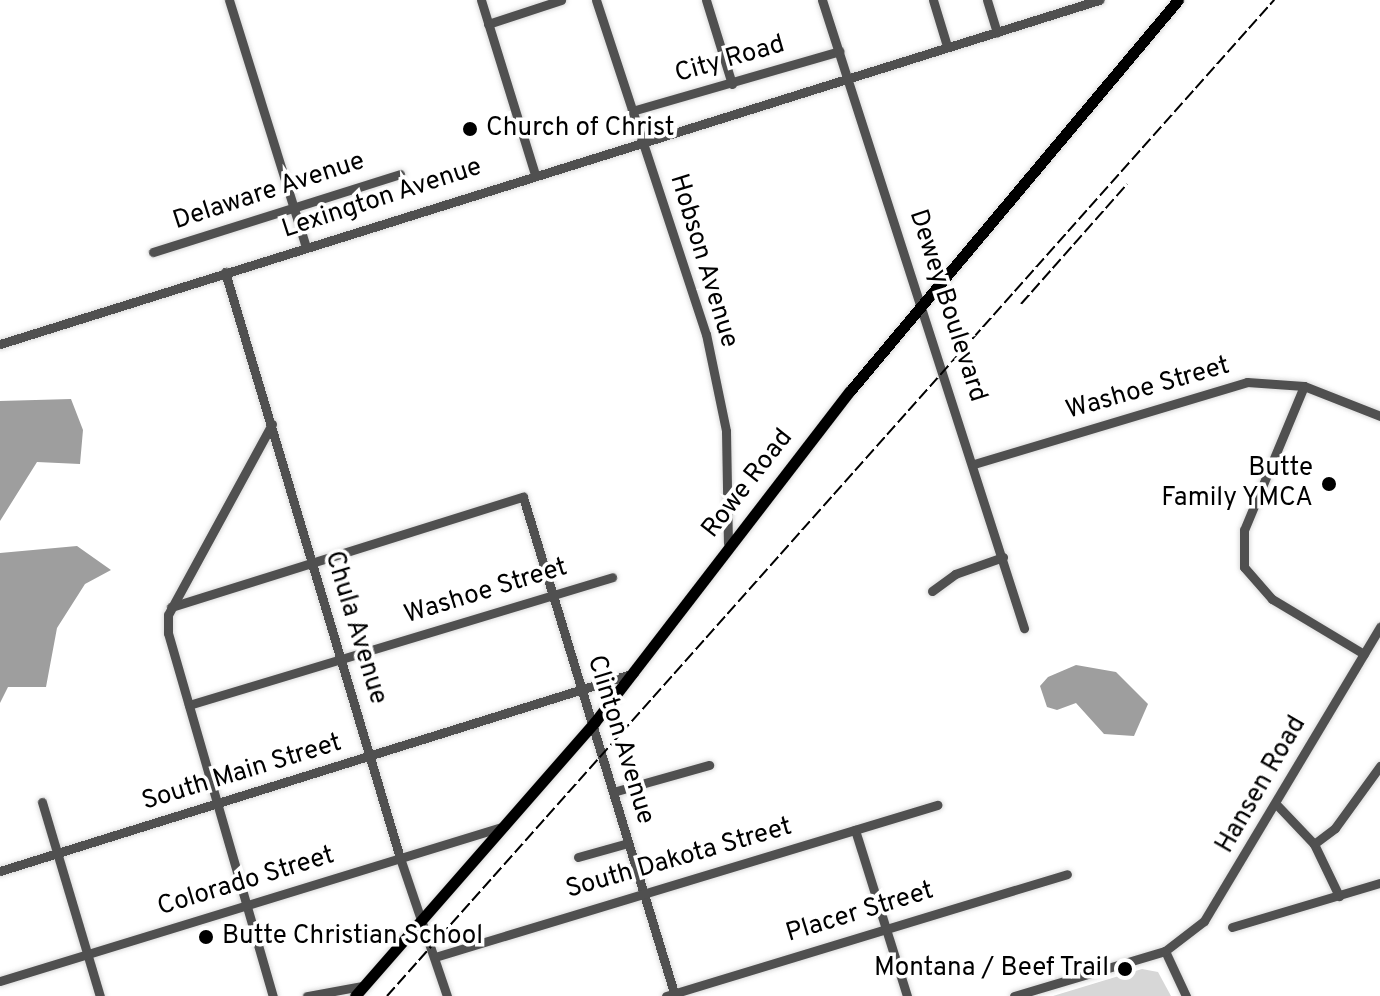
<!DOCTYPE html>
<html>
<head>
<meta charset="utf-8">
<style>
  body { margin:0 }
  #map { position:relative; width:1380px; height:996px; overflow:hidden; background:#fff; font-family:Overpass,sans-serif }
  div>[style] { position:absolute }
  .green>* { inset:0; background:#d7d7d7 }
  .water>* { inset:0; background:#9e9e9e }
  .roads { filter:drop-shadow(0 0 2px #dbdbdb) drop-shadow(0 0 2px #dbdbdb) }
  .minor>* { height:9px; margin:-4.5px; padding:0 4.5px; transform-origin:4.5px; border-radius:4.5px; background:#505050 }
  .major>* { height:11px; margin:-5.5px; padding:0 5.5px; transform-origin:5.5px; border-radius:5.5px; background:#000 }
  .rail>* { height:2px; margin-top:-1px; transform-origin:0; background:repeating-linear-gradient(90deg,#000 0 12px,transparent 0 16px) }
  .dots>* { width:22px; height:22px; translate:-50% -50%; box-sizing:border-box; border:4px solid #fff; border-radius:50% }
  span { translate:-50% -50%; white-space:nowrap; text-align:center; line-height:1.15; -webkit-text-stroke:7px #fff; paint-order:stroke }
  .street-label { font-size:26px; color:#000 }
  .poi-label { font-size:26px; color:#000 }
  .left { translate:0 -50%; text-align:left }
  .right { translate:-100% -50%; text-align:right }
</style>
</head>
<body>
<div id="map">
  <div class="green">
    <i style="clip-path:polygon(1142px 969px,1158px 972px,1171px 996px,1053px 996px)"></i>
  </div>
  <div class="water">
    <i style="clip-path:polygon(71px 399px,83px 430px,80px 464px,37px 462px,0 521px,0 401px)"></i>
    <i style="clip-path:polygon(77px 546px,111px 570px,85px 584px,57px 628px,46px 687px,8px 687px,0 703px,0 553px)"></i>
    <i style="clip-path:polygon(1076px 665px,1116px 672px,1148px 704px,1134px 736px,1104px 734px,1076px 703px,1057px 710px,1047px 707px,1040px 686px,1048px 677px)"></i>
  </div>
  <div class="roads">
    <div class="minor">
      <i style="left:229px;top:0;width:259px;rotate:72.7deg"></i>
      <i style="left:481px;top:0;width:182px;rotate:72.8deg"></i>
      <i style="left:596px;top:0;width:352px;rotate:71.8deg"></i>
      <i style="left:706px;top:334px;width:99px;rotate:78.3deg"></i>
      <i style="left:726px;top:431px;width:112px;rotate:89deg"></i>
      <i style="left:706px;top:0;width:88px;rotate:72.8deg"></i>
      <i style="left:822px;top:0;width:660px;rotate:72.17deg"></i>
      <i style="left:933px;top:0;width:48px;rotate:73.1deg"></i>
      <i style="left:987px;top:0;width:34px;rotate:73deg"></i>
      <i style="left:488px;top:24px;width:77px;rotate:-18.2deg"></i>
      <i style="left:632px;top:111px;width:216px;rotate:-16.1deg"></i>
      <i style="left:153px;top:252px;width:259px;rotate:-17.5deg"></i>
      <i style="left:225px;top:272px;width:612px;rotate:73.37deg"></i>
      <i style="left:400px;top:858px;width:146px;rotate:71.2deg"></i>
      <i style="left:0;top:344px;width:1152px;rotate:-17.38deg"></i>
      <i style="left:1304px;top:386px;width:156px;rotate:112.6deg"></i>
      <i style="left:1244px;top:530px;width:37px;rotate:90deg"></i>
      <i style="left:1244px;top:567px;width:43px;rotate:48.8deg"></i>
      <i style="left:1272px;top:599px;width:107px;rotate:30.9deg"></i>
      <i style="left:272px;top:424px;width:217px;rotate:118.6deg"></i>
      <i style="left:168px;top:615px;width:18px;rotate:90deg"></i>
      <i style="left:168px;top:633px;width:378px;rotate:73.9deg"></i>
      <i style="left:974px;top:464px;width:285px;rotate:-16.7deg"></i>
      <i style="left:1247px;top:382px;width:57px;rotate:4deg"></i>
      <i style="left:1304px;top:386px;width:82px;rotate:21.5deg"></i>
      <i style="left:932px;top:591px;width:29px;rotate:-36deg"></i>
      <i style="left:955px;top:574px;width:51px;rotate:-19.5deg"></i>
      <i style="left:171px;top:607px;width:369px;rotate:-17.4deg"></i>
      <i style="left:523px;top:497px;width:522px;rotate:73.06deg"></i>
      <i style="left:189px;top:705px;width:442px;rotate:-16.8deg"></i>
      <i style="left:613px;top:792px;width:100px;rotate:-15.7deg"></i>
      <i style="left:42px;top:802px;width:202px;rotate:73.4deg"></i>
      <i style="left:1277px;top:805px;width:54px;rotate:46.5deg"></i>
      <i style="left:1314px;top:844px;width:58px;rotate:64.3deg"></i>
      <i style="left:855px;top:830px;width:174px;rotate:72.6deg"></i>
      <i style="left:1314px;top:844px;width:26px;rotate:-37deg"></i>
      <i style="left:1335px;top:828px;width:77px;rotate:-54deg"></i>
      <i style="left:578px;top:857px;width:52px;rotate:-15.6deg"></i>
      <i style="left:0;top:871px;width:664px;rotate:-17.34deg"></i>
      <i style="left:1232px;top:927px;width:154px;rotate:-16.6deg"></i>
      <i style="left:1165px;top:951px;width:50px;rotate:65deg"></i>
      <i style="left:435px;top:957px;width:525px;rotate:-16.85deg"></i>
      <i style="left:0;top:981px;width:528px;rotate:-17.06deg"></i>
      <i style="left:307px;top:996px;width:56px;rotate:-10.3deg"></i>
      <i style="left:666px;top:996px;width:419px;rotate:-16.9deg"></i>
      <i style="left:1014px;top:996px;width:158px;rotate:-16.6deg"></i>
      <i style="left:1165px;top:951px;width:49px;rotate:-37.6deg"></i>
      <i style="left:1204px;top:921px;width:343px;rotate:-59.1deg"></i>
    </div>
    <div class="major">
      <i style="left:355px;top:996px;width:363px;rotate:-48.8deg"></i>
      <i style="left:594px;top:723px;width:419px;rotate:-52.4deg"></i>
      <i style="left:850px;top:391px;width:510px;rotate:-50.01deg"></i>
    </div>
  </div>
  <div class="rail">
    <i style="left:1021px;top:304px;width:160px;rotate:-48.5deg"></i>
    <i style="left:387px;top:996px;width:1334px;rotate:-48.31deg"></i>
  </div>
  <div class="dots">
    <i style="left:470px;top:129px;background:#000"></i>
    <i style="left:1329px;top:484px;background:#000"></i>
    <i style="left:206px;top:937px;background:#000"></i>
    <i style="left:1125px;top:969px;background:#000"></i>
  </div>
  <div class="street-label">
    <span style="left:730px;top:60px;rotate:-16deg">City Road</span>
    <span style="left:269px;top:192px;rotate:-18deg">Delaware Avenue</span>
    <span style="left:382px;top:199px;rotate:-18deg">Lexington Avenue</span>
    <span style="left:703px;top:261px;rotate:73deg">Hobson Avenue</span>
    <span style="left:947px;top:306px;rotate:72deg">Dewey Boulevard</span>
    <span style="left:1148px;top:389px;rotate:-16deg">Washoe Street</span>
    <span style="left:748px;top:484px;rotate:-52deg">Rowe Road</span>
    <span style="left:486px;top:592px;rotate:-17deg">Washoe Street</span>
    <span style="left:355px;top:628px;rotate:73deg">Chula Avenue</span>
    <span style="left:620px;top:740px;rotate:73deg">Clinton Avenue</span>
    <span style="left:242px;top:773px;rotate:-17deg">South Main Street</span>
    <span style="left:1262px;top:785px;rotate:-60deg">Hansen Road</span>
    <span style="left:679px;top:859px;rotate:-16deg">South Dakota Street</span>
    <span style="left:246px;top:882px;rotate:-17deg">Colorado Street</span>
    <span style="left:860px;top:913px;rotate:-17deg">Placer Street</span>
  </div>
  <div class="poi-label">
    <span class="left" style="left:486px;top:129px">Church of Christ</span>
    <span class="right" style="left:1313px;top:484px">Butte<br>Family YMCA</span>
    <span class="left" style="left:222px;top:937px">Butte Christian School</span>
    <span class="right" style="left:1109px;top:969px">Montana / Beef Trail</span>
  </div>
</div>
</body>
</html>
